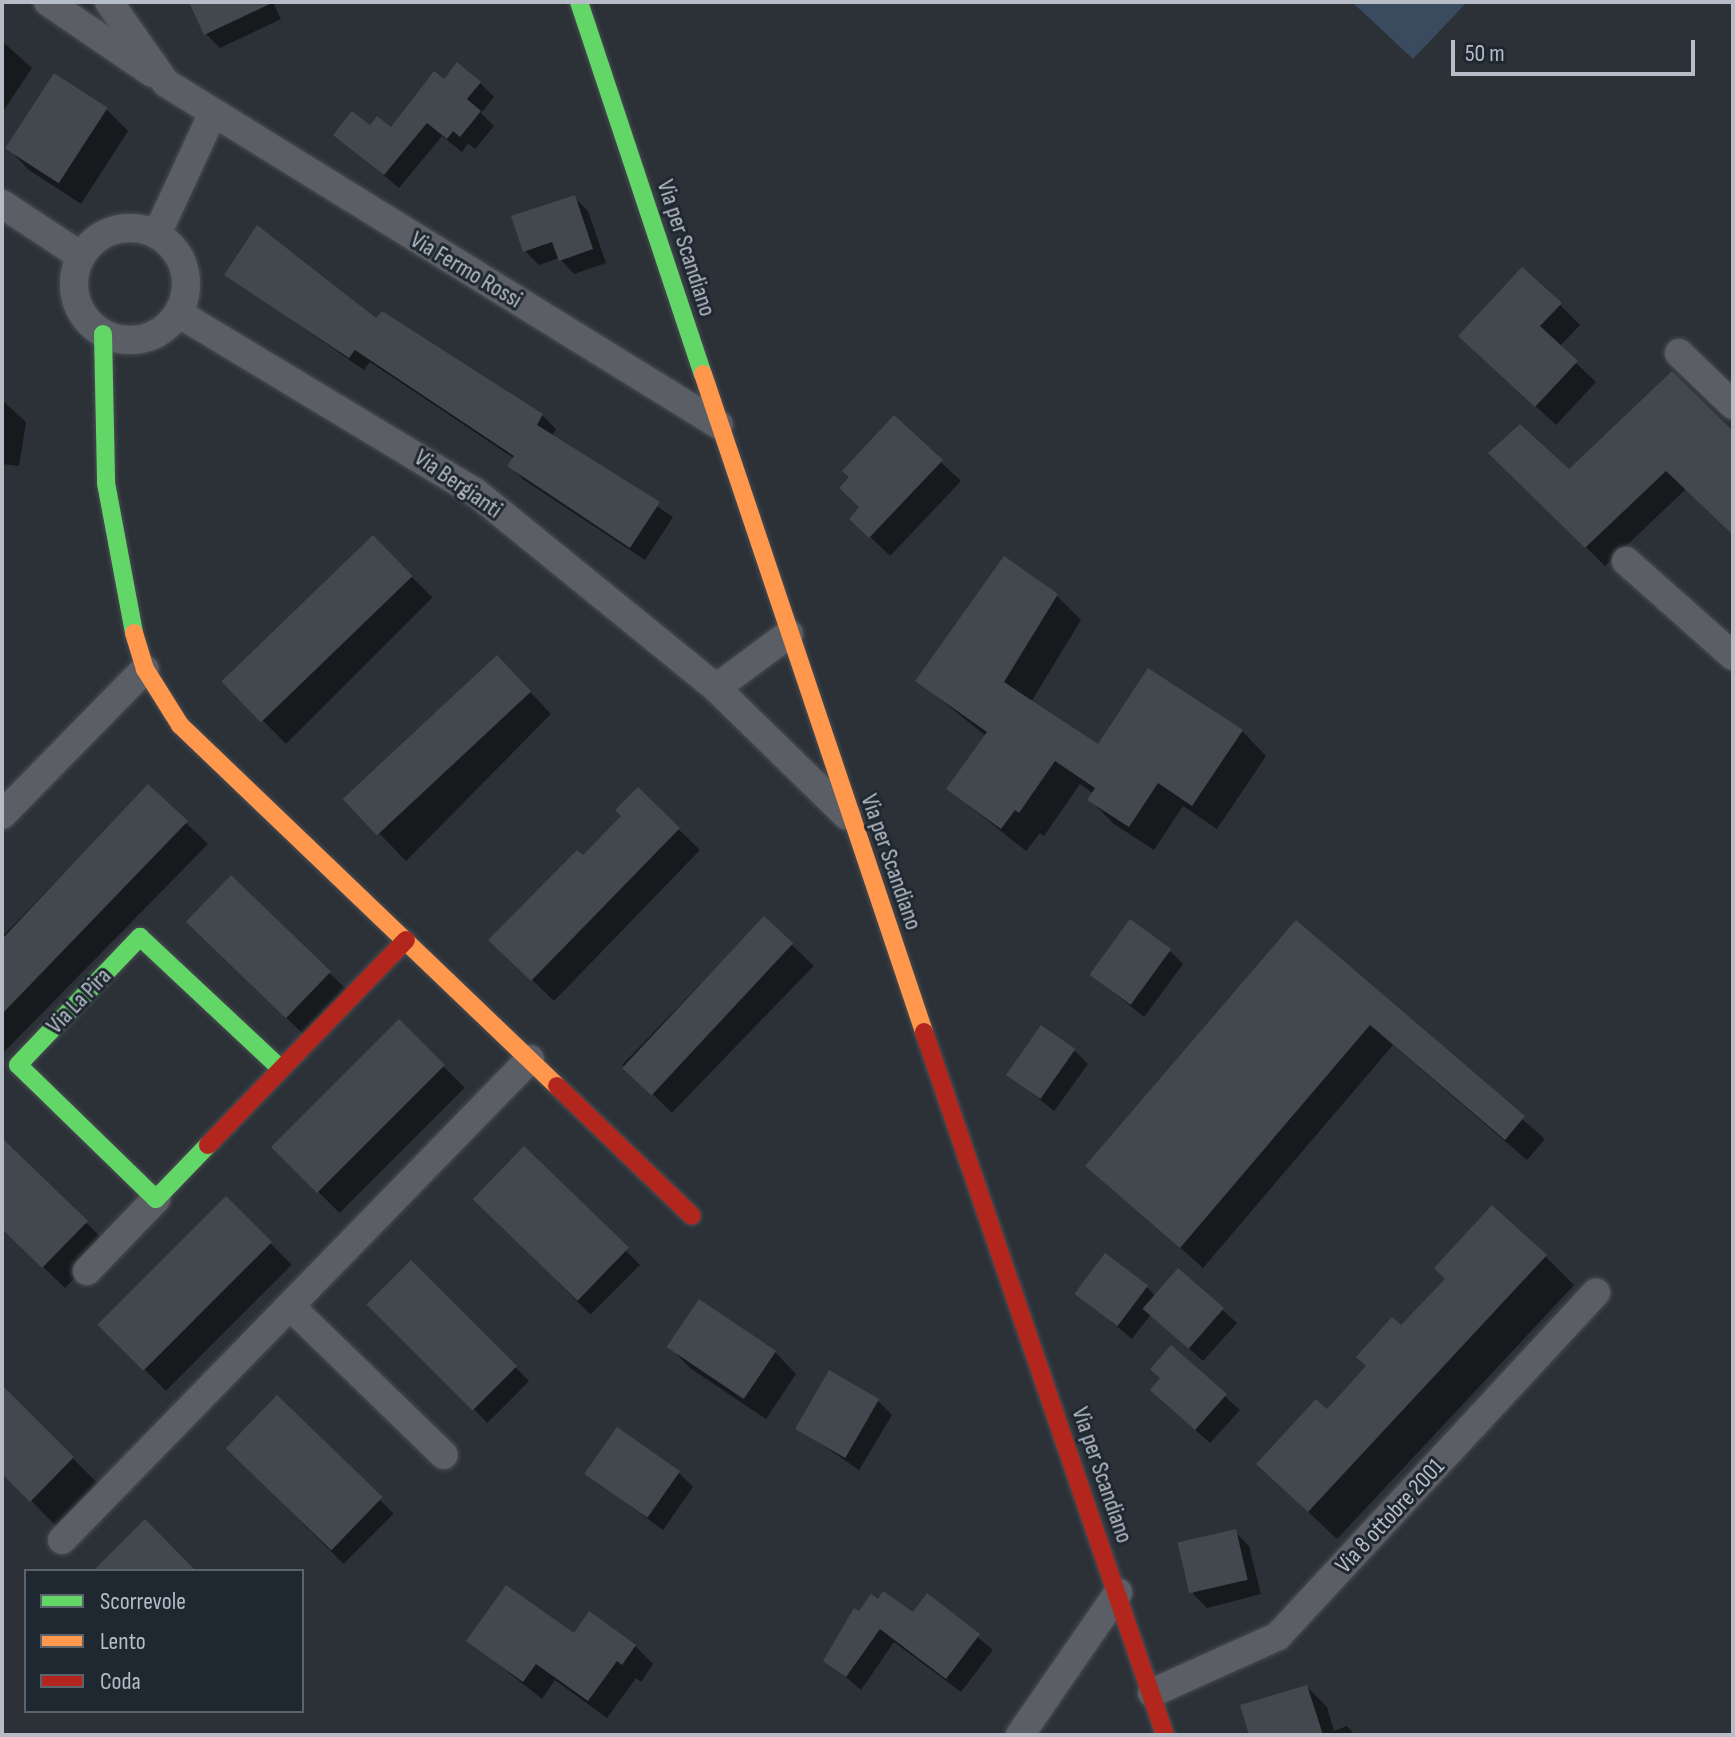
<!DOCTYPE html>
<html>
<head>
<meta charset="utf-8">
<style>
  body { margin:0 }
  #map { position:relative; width:1735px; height:1737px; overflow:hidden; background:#2b3137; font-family:"Sofia Sans Condensed",sans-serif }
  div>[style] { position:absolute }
  .water>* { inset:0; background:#3b4b5f }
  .shadow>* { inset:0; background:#0007; transform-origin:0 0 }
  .building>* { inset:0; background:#43484e; transform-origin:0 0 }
  .roads { filter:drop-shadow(0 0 2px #494d52) drop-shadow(0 0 2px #494d52) }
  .street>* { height:28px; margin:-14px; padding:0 14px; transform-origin:14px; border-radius:14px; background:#5b5f65 }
  .street>.ring { margin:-14px; padding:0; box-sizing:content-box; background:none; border:28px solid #5b5f65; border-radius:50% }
  .fast>* { height:18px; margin:-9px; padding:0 9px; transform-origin:9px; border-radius:9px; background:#63d668 }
  .slow>* { height:18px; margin:-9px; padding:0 9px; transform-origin:9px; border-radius:9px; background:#ff974d }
  .jam>* { height:18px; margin:-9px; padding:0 9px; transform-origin:9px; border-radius:9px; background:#b3261e }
  span { translate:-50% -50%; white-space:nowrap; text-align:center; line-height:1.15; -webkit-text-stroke:6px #1f2731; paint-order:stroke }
  .street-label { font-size:24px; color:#b6bdc7 }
  .frame { position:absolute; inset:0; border:4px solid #b6bdc7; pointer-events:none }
  .legend { position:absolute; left:24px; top:1569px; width:280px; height:144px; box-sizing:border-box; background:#1f2731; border:2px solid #5b636d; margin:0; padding:10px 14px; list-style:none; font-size:24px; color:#b6bdc7 }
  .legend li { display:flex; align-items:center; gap:16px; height:40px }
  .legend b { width:40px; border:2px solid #5b636d }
  .scale { position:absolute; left:1451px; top:40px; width:244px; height:36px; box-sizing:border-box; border:4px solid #b6bdc7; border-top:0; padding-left:10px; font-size:24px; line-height:28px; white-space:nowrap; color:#b6bdc7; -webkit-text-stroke:6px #1f2731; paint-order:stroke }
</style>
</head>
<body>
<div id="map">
  <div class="water">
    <i style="clip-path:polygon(1352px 2px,1467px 2px,1413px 59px)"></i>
  </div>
  <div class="shadow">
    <i style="clip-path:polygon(191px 2px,273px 2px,281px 19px,220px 48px,206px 34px)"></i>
    <i style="clip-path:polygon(2px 41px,32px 68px,2px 113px)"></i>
    <i style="clip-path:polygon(444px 81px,480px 83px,494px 97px,481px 113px,494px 126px,475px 149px,468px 143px,462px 152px,442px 136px,399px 188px,336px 135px,391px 130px)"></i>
    <i style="clip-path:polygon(106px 109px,128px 131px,81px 204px,29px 170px,8px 148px)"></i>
    <i style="clip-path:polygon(574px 197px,588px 211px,606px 263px,574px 274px,559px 258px,539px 265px,525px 251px)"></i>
    <i style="clip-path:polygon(227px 275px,377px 321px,542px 415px,556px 429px,552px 436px,673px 517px,645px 560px,524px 480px,510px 466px,515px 459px,370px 362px,364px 370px)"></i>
    <i style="clip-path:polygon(1560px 305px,1580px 325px,1559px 347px,1596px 382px,1556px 425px,1481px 356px)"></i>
    <i style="clip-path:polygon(2px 400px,26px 422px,19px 466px,2px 464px)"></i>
    <i style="clip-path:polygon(894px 418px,961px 481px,890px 556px,852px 519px,862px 508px)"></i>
    <i style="clip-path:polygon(1733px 432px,1733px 533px,1686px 489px,1605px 566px,1491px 453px,1569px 472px)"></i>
    <i style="left:373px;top:538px;width:84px;height:207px;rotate:45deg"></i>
    <i style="clip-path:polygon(1057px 596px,1081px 620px,1031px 702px,1099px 747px,1242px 731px,1266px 756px,1217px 829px,1183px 806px,1154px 850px,1114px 824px,1090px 800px,1094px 794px,1080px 784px,1044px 836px,1040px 833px,1026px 851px,948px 789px,986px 736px,918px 681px)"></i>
    <i style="clip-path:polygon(518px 679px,551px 714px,406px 861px,352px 805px)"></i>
    <i style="clip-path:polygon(148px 787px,208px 844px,2px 1054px,2px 937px)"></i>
    <i style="clip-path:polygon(638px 790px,700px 850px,554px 1001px,491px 940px,583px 858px,623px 816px)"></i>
    <i style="left:231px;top:878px;width:166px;height:62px;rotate:44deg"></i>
    <i style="left:764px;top:918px;width:69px;height:204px;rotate:44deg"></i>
    <i style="clip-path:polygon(1296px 922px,1545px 1139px,1527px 1160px,1393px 1045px,1203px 1268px,1088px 1166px)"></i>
    <i style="clip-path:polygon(1169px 950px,1183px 964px,1144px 1017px,1092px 975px)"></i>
    <i style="left:399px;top:1022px;width:93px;height:177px;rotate:45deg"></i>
    <i style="clip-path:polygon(1074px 1050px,1088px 1064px,1054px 1111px,1008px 1074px)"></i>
    <i style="clip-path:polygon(2px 1141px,108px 1244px,65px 1288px,2px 1227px)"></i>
    <i style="left:524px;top:1149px;width:164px;height:70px;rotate:45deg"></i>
    <i style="left:226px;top:1199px;width:93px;height:178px;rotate:45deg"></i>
    <i style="clip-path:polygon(1545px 1256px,1574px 1285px,1337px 1539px,1287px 1492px,1327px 1412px,1401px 1328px)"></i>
    <i style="left:411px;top:1263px;width:167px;height:59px;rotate:45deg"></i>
    <i style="clip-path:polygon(1179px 1271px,1237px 1323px,1203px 1361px,1151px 1314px,1132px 1339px,1077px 1293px,1147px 1287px,1156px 1297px)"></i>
    <i style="clip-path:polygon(669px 1346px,775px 1352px,796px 1374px,766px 1419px,690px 1368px)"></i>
    <i style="clip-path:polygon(1171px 1348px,1240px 1410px,1210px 1443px,1166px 1404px,1163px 1379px)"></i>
    <i style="clip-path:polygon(2px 1386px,101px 1487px,59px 1529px,2px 1471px)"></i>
    <i style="left:277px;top:1397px;width:165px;height:71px;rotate:45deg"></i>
    <i style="clip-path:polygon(878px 1401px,892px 1415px,859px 1470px,796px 1427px)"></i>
    <i style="clip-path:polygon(679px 1473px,693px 1487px,663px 1530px,587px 1474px)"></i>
    <i style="clip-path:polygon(1235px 1532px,1249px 1546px,1261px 1594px,1207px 1608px,1193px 1594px)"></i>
    <i style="clip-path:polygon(928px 1596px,993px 1650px,961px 1692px,894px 1642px,861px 1690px,826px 1660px,860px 1614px,878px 1602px,914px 1615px)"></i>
    <i style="clip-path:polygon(574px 1635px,635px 1646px,653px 1664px,641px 1682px,636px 1678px,607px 1718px,555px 1680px,542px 1699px,469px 1641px)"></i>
    <i style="clip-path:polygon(1307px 1687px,1327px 1707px,1334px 1731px,1347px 1726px,1355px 1735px,1251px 1735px)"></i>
  </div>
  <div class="building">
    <i style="clip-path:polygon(189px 2px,274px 2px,204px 35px)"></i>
    <i style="clip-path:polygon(457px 62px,481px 82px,467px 99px,481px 111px,460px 137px,453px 131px,447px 139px,427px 123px,384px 175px,333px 135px,352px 111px,370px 125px,377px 116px,391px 127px,434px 71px,444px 79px)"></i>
    <i style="left:54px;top:73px;width:64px;height:90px;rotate:33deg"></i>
    <i style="clip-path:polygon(575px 195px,593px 249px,559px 261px,552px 242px,523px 252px,511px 216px)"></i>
    <i style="clip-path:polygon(257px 225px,376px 318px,382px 311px,543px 414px,537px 425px,660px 502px,630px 548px,507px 466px,514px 456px,355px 350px,349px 358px,224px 275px)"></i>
    <i style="clip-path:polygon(1522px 267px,1562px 303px,1540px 326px,1578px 361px,1535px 407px,1458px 336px)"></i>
    <i style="clip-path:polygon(1672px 371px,1733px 431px,1733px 535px,1666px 471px,1585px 548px,1488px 453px,1520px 424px,1569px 469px)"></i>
    <i style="clip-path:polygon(894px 415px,943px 460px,869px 538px,849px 519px,859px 507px,839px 488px,849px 477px,842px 471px)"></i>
    <i style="left:373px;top:535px;width:57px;height:211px;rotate:46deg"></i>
    <i style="clip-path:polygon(1004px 556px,1058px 594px,1004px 682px,1098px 744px,1148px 668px,1243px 730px,1192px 806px,1158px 783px,1129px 827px,1087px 800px,1095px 788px,1055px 761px,1019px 813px,1015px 810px,1001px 829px,946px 789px,987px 732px,915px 681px)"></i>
    <i style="left:497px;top:655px;width:50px;height:211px;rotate:47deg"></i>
    <i style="clip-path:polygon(148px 784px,188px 821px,2px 1014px,2px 939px)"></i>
    <i style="clip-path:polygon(638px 787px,680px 828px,531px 981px,488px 940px,577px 850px,583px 855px,621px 816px,615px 810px)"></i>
    <i style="left:231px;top:875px;width:139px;height:65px;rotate:44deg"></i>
    <i style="left:764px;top:916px;width:40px;height:208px;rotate:43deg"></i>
    <i style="left:1130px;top:919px;width:51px;height:69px;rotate:36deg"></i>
    <i style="clip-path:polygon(1296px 920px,1525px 1116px,1505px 1140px,1370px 1025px,1180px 1248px,1085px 1166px)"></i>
    <i style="left:399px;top:1019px;width:65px;height:181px;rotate:45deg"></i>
    <i style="left:1041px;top:1025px;width:42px;height:61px;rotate:35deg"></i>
    <i style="clip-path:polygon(2px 1138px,88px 1221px,42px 1268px,2px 1229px)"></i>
    <i style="left:524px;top:1146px;width:146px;height:74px;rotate:44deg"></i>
    <i style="left:226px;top:1196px;width:65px;height:182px;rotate:45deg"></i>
    <i style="clip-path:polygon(1492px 1205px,1547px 1255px,1308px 1512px,1256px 1464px,1316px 1399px,1327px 1409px,1366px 1366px,1356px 1357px,1392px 1317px,1401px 1325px,1445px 1279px,1434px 1268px)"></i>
    <i style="left:1105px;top:1253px;width:54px;height:51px;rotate:37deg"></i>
    <i style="left:411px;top:1260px;width:150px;height:63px;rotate:45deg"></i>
    <i style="left:1178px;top:1268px;width:61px;height:54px;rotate:41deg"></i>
    <i style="left:699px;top:1299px;width:93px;height:58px;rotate:34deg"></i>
    <i style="clip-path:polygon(1171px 1345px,1227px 1394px,1195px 1430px,1150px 1390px,1160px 1378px,1150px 1369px)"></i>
    <i style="left:829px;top:1370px;width:58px;height:68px;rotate:30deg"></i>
    <i style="clip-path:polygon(2px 1385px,74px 1457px,30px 1502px,2px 1474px)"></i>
    <i style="left:277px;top:1395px;width:147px;height:74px;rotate:44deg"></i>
    <i style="left:617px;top:1427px;width:77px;height:57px;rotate:35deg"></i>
    <i style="clip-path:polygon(145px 1519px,196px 1571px,93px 1571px)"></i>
    <i style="left:1236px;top:1529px;width:52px;height:60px;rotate:77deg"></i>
    <i style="clip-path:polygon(506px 1585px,574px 1633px,589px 1611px,636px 1645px,622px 1665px,617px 1661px,588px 1701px,536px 1664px,523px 1682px,466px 1641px)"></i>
    <i style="clip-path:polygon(883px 1591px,913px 1612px,927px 1593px,980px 1634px,946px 1679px,880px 1629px,846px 1677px,823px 1661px,854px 1608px,859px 1611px,871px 1594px,878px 1599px)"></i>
    <i style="clip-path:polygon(1307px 1685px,1323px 1735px,1249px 1735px,1240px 1705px)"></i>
  </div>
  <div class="roads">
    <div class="street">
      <i style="left:48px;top:2px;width:126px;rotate:34.3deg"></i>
      <i style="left:109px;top:2px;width:99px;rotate:54.9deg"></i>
      <i style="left:166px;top:83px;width:650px;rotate:31.73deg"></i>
      <i style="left:2px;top:204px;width:95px;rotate:33.4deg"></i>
      <i class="ring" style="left:74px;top:228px;width:84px;height:84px"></i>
      <i style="left:157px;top:234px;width:131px;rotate:-65.2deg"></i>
      <i style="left:178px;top:313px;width:347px;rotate:31.1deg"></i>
      <i style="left:475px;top:492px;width:311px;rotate:39.1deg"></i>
      <i style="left:716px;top:688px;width:183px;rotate:44.3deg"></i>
      <i style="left:1679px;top:353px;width:75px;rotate:43.9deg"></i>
      <i style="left:1626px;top:561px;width:143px;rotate:41.6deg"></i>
      <i style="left:716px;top:688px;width:91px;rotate:-36.5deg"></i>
      <i style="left:2px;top:815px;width:204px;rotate:-45.6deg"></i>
      <i style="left:87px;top:1271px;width:100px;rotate:-46.2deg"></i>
      <i style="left:290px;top:1306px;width:214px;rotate:44.1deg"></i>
      <i style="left:62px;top:1540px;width:671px;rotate:-45.78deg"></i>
      <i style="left:1152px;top:1693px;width:138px;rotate:-24.3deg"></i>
      <i style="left:1278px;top:1636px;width:468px;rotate:-47.2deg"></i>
      <i style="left:1020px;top:1735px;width:173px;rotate:-55.4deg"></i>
    </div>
    <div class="fast">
      <i style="left:579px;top:2px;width:392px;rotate:71.6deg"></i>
      <i style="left:103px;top:334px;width:149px;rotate:88.8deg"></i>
      <i style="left:106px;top:483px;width:153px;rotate:79.4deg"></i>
      <i style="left:208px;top:1145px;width:75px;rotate:133.9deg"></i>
      <i style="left:156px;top:1199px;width:192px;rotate:-135.8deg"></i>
      <i style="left:18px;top:1065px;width:177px;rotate:-46.4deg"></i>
      <i style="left:140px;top:937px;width:193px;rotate:43.1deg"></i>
    </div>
    <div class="slow">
      <i style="left:703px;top:374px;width:694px;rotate:71.43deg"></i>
      <i style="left:134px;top:633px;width:38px;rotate:73deg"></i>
      <i style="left:145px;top:669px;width:66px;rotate:58deg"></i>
      <i style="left:180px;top:725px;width:522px;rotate:43.76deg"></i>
    </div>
    <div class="jam">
      <i style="left:924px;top:1032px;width:743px;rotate:71.08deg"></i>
      <i style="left:557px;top:1086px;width:187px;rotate:43.9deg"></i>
      <i style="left:208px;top:1145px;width:285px;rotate:-46deg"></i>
    </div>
  </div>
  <div class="street-label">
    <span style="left:686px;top:248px;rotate:72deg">Via per Scandiano</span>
    <span style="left:466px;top:270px;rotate:31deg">Via Fermo Rossi</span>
    <span style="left:458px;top:484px;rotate:35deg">Via Bergianti</span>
    <span style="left:891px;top:862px;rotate:71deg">Via per Scandiano</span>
    <span style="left:79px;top:1001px;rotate:-46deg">Via La Pira</span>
    <span style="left:1102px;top:1475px;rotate:71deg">Via per Scandiano</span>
    <span style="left:1390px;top:1516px;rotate:-47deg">Via 8 ottobre 2001</span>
  </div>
  <div class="frame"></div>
  <ul class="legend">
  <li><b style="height:10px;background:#63d668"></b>Scorrevole</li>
  <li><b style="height:10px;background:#ff974d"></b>Lento</li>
  <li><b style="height:10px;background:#b3261e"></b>Coda</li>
  </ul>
  <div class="scale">50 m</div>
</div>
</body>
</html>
